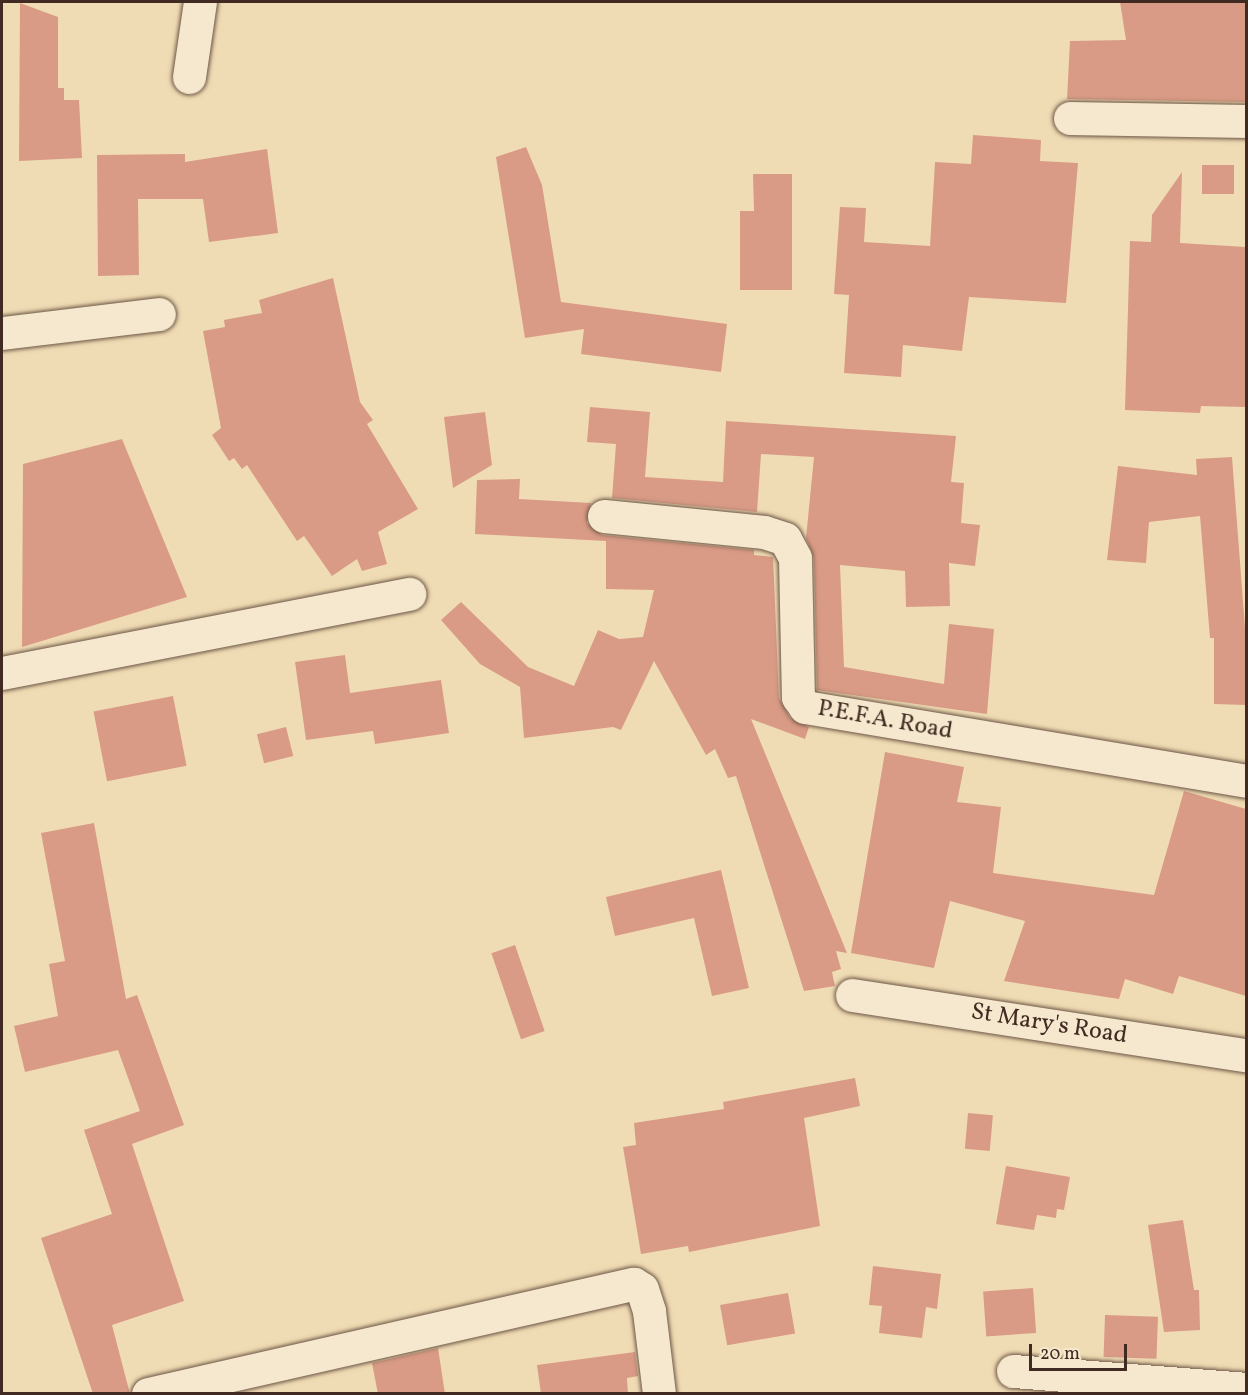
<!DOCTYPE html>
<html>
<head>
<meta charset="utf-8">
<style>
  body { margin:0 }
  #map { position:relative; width:1248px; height:1395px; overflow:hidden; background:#f0dcb4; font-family:Vollkorn,serif }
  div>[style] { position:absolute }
  .building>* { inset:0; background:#d99b85; transform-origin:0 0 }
  .roads { filter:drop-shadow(0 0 2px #6d5646) drop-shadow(0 0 2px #6d5646) }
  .minor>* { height:33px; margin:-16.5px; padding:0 16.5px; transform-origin:16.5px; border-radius:16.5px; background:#f5e8ce }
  span { translate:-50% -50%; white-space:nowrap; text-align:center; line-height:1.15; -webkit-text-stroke:4.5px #f5e8ce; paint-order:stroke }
  .street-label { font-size:24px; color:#412a21 }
  .frame { position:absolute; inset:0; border:3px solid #412a21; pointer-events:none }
  .scale { position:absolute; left:1029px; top:1344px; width:98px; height:27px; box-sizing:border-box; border:3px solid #412a21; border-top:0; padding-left:8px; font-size:18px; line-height:21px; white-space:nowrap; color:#412a21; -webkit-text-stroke:4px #f5e8ce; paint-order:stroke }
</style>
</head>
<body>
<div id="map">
  <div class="building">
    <i style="clip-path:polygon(1120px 2px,1246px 2px,1246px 102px,1067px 99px,1070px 41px,1126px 40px)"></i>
    <i style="clip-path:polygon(20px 3px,58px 17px,58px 88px,64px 88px,64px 100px,79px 100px,82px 158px,19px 161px)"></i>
    <i style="clip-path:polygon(973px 135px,1041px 140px,1040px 161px,1078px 163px,1066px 303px,969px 297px,962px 351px,903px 345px,901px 377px,844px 373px,849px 295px,834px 294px,840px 207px,866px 208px,864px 242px,930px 246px,935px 162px,971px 164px)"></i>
    <i style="clip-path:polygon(526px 147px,542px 185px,561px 302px,727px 324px,721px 372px,581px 354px,584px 329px,525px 338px,496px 157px)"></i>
    <i style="clip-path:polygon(267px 149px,278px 233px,209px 242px,203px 199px,138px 199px,139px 275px,98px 276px,97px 155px,185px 154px,185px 162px)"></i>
    <i style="left:1202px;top:165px;width:32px;height:29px"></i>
    <i style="clip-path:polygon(1182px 172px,1180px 243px,1246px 247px,1246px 407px,1201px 406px,1200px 413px,1125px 410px,1130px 241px,1151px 242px,1152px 215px)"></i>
    <i style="clip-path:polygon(753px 174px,792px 174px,792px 290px,740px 290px,740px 211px,754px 211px)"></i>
    <i style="clip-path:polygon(333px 278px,360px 402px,373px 420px,367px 424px,418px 509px,378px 532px,387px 564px,362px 571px,357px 559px,332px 576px,304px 536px,297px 541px,247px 465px,242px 469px,234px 458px,229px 461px,212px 435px,221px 428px,203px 331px,225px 327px,224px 320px,262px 313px,259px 300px)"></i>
    <i style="clip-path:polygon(590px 407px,650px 412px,645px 477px,723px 482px,726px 421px,956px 436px,951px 482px,964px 483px,961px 523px,980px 525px,975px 566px,949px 563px,950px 606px,906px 607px,905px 571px,840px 565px,844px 667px,944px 684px,949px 624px,994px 629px,987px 714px,817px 690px,814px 558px,806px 538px,814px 457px,761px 454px,757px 512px,612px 498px,616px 444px,587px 442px)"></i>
    <i style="clip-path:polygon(485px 412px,492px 465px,453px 488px,444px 417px)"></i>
    <i style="clip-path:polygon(122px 439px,187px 597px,22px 647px,23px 464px)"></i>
    <i style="clip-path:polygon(1232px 457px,1246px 641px,1246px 705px,1214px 704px,1214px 638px,1210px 638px,1200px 516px,1149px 522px,1146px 563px,1107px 560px,1118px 466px,1197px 475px,1196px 459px)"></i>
    <i style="clip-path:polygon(520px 479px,519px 499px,591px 503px,587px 523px,602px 535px,754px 550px,754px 555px,773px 557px,779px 698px,790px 718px,809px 727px,805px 739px,751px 719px,847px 953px,836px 951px,841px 969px,832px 972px,835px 986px,804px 991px,736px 776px,728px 778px,715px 749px,706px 755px,654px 661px,621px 730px,613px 727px,524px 738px,520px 687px,480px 664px,441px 620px,461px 602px,528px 667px,574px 686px,598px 630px,619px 639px,643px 637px,654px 590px,606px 589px,606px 541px,475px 534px,477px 480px)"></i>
    <i style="clip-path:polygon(345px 655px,350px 693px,441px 680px,449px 733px,375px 744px,373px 731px,306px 740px,295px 662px)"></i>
    <i style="left:173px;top:696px;width:71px;height:81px;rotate:79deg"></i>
    <i style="left:286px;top:727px;width:30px;height:30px;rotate:76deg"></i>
    <i style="clip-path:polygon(885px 752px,964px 767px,957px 802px,1001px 807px,993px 873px,1154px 895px,1184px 791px,1246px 809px,1246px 996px,1179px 976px,1173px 994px,1125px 979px,1119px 999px,1004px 981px,1025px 921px,950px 901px,934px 968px,851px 953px)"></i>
    <i style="clip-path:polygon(94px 823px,126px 999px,137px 995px,184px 1125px,132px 1144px,184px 1301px,112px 1325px,130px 1394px,93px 1394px,41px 1238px,112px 1214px,84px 1130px,140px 1111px,118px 1050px,25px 1072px,14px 1026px,58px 1016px,49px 964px,65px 961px,41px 833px)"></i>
    <i style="clip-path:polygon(721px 870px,749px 988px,712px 996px,694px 918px,615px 936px,606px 897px)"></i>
    <i style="left:515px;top:945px;width:91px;height:25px;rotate:71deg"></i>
    <i style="clip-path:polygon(855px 1078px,860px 1106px,804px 1118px,820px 1226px,689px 1252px,688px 1246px,641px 1254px,623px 1147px,636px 1145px,634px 1123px,724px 1109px,723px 1102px)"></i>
    <i style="left:968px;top:1113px;width:25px;height:36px;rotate:5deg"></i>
    <i style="clip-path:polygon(1006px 1166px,1070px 1177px,1064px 1210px,1057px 1209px,1056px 1218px,1037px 1215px,1034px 1230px,996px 1224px)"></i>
    <i style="clip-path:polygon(1183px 1220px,1194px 1290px,1199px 1290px,1200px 1330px,1164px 1332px,1148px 1225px)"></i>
    <i style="clip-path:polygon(873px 1266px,941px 1274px,937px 1309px,926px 1307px,922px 1338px,879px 1333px,882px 1306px,869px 1305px)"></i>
    <i style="left:1033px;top:1288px;width:45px;height:50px;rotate:86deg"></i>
    <i style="left:788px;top:1293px;width:41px;height:69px;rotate:80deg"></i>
    <i style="left:1105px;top:1315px;width:53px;height:42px;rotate:2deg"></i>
    <i style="clip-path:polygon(438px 1348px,445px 1394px,378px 1394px,372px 1363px)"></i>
    <i style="clip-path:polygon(635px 1352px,638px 1376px,627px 1378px,628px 1394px,541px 1394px,537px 1365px)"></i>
  </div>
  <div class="roads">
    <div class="minor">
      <i style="left:189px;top:77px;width:76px;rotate:-81.7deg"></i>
      <i style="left:1070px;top:118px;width:176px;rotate:1deg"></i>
      <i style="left:2px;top:333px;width:158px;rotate:-6.9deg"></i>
      <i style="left:604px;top:516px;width:161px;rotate:5.7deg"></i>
      <i style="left:764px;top:532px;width:22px;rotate:18deg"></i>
      <i style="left:785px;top:539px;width:21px;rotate:62deg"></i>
      <i style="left:795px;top:558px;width:139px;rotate:88.8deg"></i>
      <i style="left:798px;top:697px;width:12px;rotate:55deg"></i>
      <i style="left:805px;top:707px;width:447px;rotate:9.5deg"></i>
      <i style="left:2px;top:673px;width:415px;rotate:-11deg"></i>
      <i style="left:852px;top:995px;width:399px;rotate:8.7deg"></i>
      <i style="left:1013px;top:1371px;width:234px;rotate:4.4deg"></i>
      <i style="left:148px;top:1394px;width:498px;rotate:-12.8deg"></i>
      <i style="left:634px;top:1284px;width:9px;rotate:32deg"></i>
      <i style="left:642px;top:1289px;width:23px;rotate:72deg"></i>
      <i style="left:649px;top:1311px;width:84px;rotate:83.1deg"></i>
    </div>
  </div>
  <div class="street-label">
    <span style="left:885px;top:721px;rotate:10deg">P.E.F.A. Road</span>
    <span style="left:1049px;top:1025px;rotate:9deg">St Mary's Road</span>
  </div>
  <div class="frame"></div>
  <div class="scale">20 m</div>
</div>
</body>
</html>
